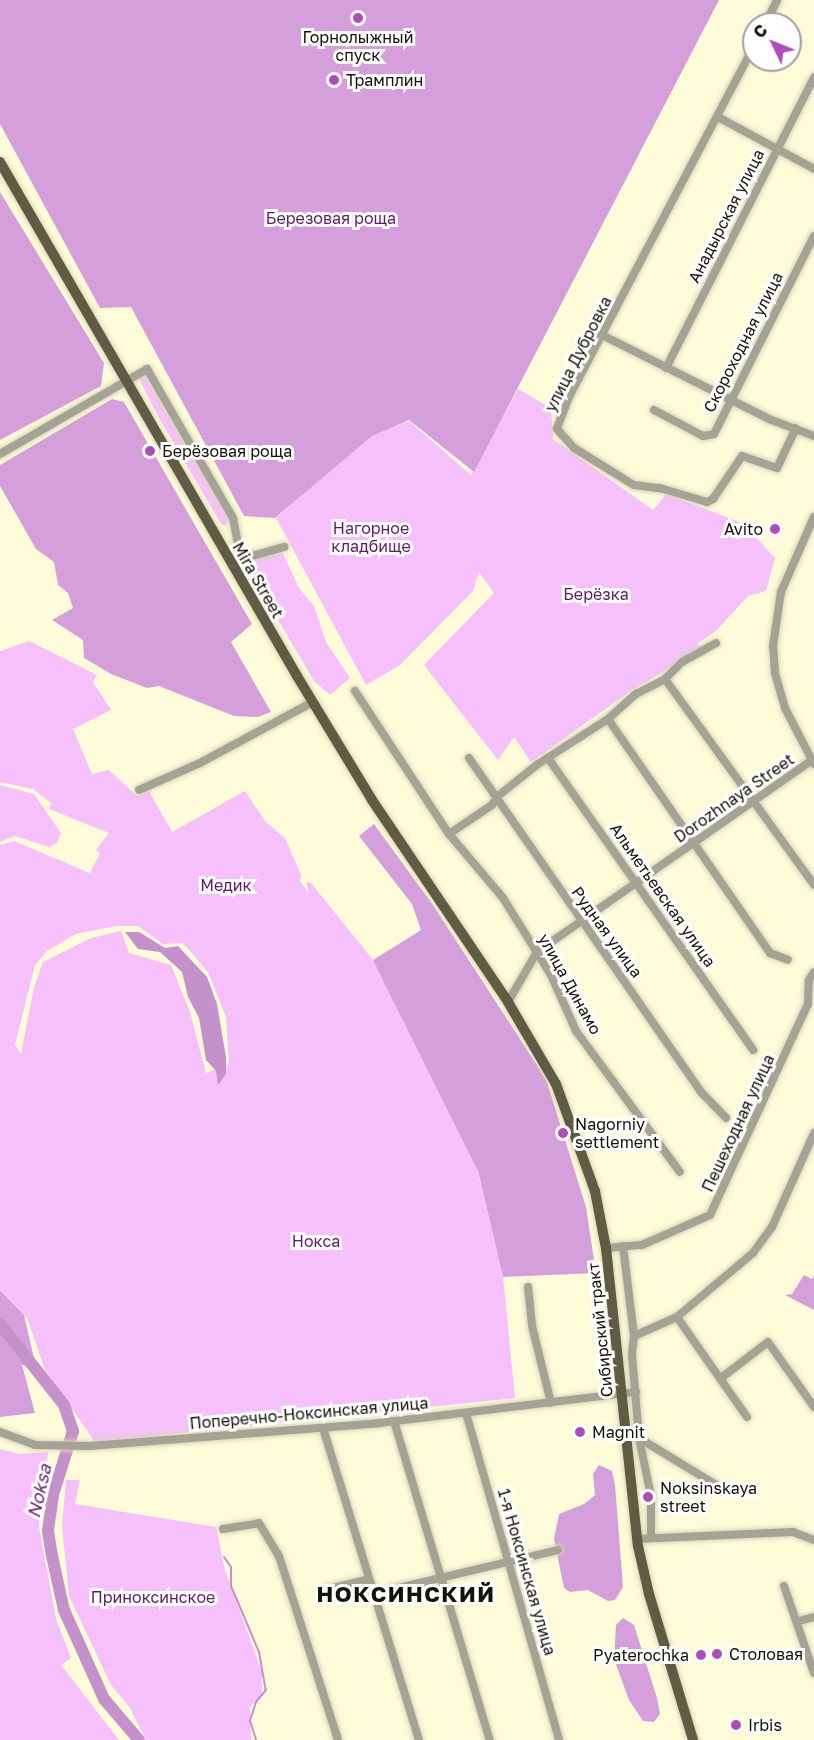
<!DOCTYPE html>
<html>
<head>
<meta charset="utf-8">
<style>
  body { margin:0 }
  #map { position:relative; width:814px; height:1740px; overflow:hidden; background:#fefbd9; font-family:"Golos Text",sans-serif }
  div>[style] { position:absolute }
  .green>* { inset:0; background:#f6c0fc }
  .forest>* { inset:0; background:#d49fda }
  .water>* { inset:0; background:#c591cb }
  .stream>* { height:2px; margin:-1px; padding:0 1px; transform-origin:1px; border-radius:1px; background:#c591cb }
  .river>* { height:12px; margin:-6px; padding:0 6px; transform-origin:6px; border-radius:6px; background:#c591cb }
  .roads { filter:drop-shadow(0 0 2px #d8d6b7) drop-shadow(0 0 2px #d8d6b7) }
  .minor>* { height:8px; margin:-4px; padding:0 4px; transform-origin:4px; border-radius:4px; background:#a4a395 }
  .major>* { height:10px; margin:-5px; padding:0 5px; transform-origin:5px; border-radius:5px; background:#5f5c43 }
  .dots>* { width:16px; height:16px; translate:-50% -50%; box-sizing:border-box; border:3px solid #fff; border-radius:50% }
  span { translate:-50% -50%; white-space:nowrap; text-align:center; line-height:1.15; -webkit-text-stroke:6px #fff; paint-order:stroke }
  .poi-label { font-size:16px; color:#131206 }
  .left { translate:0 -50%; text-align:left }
  .right { translate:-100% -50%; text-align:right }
  .street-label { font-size:16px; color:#131206 }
  .park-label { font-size:16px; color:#5c1d64 }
  .water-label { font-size:18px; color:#67286f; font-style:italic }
  .district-label { font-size:22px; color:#131206; font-weight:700; letter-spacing:1.5px }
  .north { position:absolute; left:742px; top:12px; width:60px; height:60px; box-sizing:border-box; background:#fff; border:2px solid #a1a09b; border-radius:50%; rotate:313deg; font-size:16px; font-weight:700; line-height:24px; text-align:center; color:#131206 }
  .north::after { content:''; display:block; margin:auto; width:21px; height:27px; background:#ac4eb8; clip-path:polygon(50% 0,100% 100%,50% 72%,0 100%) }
</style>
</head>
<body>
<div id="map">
  <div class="green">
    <i style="clip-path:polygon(144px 374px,229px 519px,226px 526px,221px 524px,159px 418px,138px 377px)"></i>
    <i style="clip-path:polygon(518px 389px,551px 408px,553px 439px,653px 510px,666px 494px,744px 524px,775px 558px,766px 591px,748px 596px,716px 631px,697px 644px,702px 649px,632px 690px,531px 762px,514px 737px,498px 760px,424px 665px,494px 593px,479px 572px,473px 591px,400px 665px,366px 685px,276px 518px,371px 434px,409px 421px,471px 475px)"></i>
    <i style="clip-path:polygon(280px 547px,299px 588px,314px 606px,326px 642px,350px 678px,330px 695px,314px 681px,247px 567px,251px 555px)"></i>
    <i style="clip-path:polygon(evenodd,29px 641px,97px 675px,93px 682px,111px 710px,73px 729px,92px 774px,109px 770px,137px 796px,149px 791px,172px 832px,245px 791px,265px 821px,285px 838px,301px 875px,300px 881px,309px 893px,306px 882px,311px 883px,373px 960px,472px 1148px,503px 1277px,515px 1398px,95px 1442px,45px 1370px,27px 1318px,0 1289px,0 845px,14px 841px,90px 873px,100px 853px,96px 850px,109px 833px,49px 809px,51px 803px,33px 789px,0 782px,0 651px,29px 641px,116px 926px,138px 926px,163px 944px,183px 943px,208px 972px,226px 1017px,229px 1064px,206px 1073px,190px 1012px,171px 965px,129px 953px,121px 931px,91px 938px,43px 962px,34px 987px,21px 1054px,15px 1045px,35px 965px,47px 951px,76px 934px,116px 926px)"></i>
    <i style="clip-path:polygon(0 785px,34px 794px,61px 833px,57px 843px,49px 847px,15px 836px,0 842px)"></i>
    <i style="clip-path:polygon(0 1449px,19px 1454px,48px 1452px,39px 1527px,56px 1619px,71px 1658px,61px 1665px,119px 1740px,0 1740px)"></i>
    <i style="clip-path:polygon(66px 1480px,80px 1480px,75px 1504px,216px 1527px,225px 1570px,262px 1672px,262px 1695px,250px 1707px,251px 1740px,146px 1740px,130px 1708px,111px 1685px,69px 1596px,62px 1526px)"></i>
  </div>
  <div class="forest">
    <i style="clip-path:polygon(0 0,719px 0,474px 472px,409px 420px,372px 436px,275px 518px,244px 516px,131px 307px,100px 308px,0 124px)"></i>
    <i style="clip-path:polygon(0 192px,104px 363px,101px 386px,0 440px)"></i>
    <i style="clip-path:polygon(112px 399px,124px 402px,252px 624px,231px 642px,271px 712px,258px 717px,234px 716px,159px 686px,147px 688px,111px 674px,84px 658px,83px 640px,52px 620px,73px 608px,68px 593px,58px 585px,54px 562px,36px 549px,0 486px,0 465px)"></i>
    <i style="clip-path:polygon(374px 824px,433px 905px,546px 1079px,586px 1207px,596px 1273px,503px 1277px,478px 1171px,373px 960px,421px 930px,412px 904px,359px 836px)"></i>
    <i style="clip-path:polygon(804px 1275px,812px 1279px,814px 1276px,814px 1310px,785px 1295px,792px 1294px)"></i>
    <i style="clip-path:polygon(0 1290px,24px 1315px,36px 1367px,22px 1365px,35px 1413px,0 1417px)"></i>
    <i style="clip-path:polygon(599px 1465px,612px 1471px,615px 1485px,623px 1587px,615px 1600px,608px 1601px,588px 1590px,570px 1592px,564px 1588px,554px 1539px,559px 1514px,584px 1504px,595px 1495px,593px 1474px)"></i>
    <i style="clip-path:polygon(623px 1618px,634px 1625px,657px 1698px,660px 1714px,654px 1722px,643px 1721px,629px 1700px,614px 1659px,616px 1625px)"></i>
  </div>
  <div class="water">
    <i style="clip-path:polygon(125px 932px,139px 932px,165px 948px,178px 946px,207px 977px,217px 1004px,226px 1057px,226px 1074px,218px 1085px,216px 1071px,206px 1060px,199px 1018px,188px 997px,182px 972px,160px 952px,138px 949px)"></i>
  </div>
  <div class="stream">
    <i style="left:224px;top:1557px;width:12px;rotate:55deg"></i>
    <i style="left:231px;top:1567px;width:19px;rotate:90deg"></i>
    <i style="left:231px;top:1586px;width:72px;rotate:67deg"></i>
    <i style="left:259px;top:1652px;width:39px;rotate:80deg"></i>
    <i style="left:266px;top:1690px;width:16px;rotate:130deg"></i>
    <i style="left:256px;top:1702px;width:20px;rotate:108deg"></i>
    <i style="left:250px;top:1721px;width:20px;rotate:72deg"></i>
  </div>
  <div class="river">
    <i style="left:0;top:1324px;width:103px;rotate:51.7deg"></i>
    <i style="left:64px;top:1405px;width:28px;rotate:71deg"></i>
    <i style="left:73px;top:1431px;width:67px;rotate:107.4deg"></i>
    <i style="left:53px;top:1495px;width:36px;rotate:98deg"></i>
    <i style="left:48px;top:1531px;width:25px;rotate:81deg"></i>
    <i style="left:52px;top:1556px;width:55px;rotate:77.5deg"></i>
    <i style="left:64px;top:1610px;width:98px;rotate:65.8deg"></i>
    <i style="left:104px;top:1699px;width:54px;rotate:49.5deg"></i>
  </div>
  <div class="roads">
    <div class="minor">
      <i style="left:765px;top:24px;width:27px;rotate:-63deg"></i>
      <i style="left:754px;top:46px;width:397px;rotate:117.8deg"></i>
      <i style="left:569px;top:397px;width:34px;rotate:111deg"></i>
      <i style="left:557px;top:429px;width:25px;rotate:48deg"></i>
      <i style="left:574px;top:448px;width:70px;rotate:31.7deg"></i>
      <i style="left:634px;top:485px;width:26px;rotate:7deg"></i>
      <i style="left:660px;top:488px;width:49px;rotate:16.6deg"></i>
      <i style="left:707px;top:502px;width:7px;rotate:-27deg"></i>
      <i style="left:713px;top:499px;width:52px;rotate:-56deg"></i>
      <i style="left:742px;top:456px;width:37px;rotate:19deg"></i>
      <i style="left:777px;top:468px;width:44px;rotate:-64.6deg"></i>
      <i style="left:718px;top:117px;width:109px;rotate:28.4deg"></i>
      <i style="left:604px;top:336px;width:185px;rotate:26.7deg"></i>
      <i style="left:769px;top:419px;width:48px;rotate:20.7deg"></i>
      <i style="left:666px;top:368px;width:326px;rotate:-63deg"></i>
      <i style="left:654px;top:410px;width:55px;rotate:28deg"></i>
      <i style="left:703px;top:436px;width:11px;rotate:-10deg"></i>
      <i style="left:714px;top:434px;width:222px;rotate:-63.2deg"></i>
      <i style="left:0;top:454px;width:170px;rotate:-30deg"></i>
      <i style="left:147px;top:369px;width:172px;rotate:60deg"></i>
      <i style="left:233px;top:518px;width:42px;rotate:79deg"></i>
      <i style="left:241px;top:559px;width:13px;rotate:117deg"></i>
      <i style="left:241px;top:559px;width:45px;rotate:-15.6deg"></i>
      <i style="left:665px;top:679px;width:254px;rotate:54.1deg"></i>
      <i style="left:355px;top:691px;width:171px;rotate:56.7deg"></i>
      <i style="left:449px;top:834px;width:84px;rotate:49.8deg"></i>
      <i style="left:503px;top:898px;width:91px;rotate:58.1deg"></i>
      <i style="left:551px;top:975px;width:61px;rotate:65.9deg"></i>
      <i style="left:576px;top:1031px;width:175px;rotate:53.6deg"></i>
      <i style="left:608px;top:719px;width:285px;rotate:55.3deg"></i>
      <i style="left:770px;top:953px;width:19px;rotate:21deg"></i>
      <i style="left:469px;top:758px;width:407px;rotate:55.2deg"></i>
      <i style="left:701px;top:1092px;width:36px;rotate:46deg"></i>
      <i style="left:548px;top:758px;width:357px;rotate:54.9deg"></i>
      <i style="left:814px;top:764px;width:63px;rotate:-117.4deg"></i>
      <i style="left:785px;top:708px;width:37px;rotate:-106deg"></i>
      <i style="left:775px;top:672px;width:26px;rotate:-94deg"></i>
      <i style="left:773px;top:646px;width:55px;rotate:-81.6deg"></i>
      <i style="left:781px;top:592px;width:82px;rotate:-66.3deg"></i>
      <i style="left:139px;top:790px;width:67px;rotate:-23.9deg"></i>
      <i style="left:200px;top:763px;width:128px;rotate:-28.4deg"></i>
      <i style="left:449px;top:834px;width:52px;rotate:-34deg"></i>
      <i style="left:492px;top:805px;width:11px;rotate:-56deg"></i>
      <i style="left:498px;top:796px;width:51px;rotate:-38.7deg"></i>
      <i style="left:538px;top:764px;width:83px;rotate:-32.7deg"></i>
      <i style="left:608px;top:719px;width:38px;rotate:-42deg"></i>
      <i style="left:636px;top:694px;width:33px;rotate:-27deg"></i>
      <i style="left:665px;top:679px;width:24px;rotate:-45deg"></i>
      <i style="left:682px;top:662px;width:39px;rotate:-29deg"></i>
      <i style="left:508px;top:1002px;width:58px;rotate:-59.9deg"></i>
      <i style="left:537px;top:952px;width:334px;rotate:-34.9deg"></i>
      <i style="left:623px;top:1246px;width:91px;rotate:83deg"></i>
      <i style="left:606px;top:1248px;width:36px;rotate:-5deg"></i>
      <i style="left:642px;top:1245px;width:74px;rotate:-23.8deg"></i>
      <i style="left:710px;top:1215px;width:233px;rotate:-65.1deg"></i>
      <i style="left:808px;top:1004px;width:24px;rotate:-88deg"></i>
      <i style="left:809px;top:980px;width:9px;rotate:-58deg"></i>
      <i style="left:528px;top:1287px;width:39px;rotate:84deg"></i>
      <i style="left:532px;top:1326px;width:79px;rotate:76.1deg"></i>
      <i style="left:677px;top:1317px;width:122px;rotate:55deg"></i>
      <i style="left:721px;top:1378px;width:59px;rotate:-37.5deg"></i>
      <i style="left:768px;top:1342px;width:80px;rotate:54.7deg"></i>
      <i style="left:466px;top:1413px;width:340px;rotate:74.1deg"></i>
      <i style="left:394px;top:1421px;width:333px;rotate:73.3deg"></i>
      <i style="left:323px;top:1428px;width:326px;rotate:72.9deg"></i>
      <i style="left:0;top:1432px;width:37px;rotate:20deg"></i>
      <i style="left:35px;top:1445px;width:54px;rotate:1.1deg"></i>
      <i style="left:89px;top:1446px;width:291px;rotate:-4.5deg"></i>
      <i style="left:379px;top:1423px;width:259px;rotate:-6.9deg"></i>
      <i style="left:639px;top:1438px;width:92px;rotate:31.3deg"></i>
      <i style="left:223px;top:1529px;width:36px;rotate:-9deg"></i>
      <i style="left:259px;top:1523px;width:39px;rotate:59deg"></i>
      <i style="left:279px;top:1556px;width:193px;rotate:72.2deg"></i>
      <i style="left:651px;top:1537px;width:41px;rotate:-90deg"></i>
      <i style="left:651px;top:1496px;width:59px;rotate:-101.7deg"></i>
      <i style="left:639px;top:1438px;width:84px;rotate:-94.8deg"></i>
      <i style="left:632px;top:1354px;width:18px;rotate:-84deg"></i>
      <i style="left:634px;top:1336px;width:47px;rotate:-23.8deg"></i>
      <i style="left:677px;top:1317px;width:99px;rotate:-40.1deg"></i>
      <i style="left:753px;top:1253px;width:32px;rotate:-54deg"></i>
      <i style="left:772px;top:1227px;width:103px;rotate:-65.9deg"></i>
      <i style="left:637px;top:1539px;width:156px;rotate:-2.6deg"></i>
      <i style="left:793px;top:1532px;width:22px;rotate:21deg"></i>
      <i style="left:784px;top:1586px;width:92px;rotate:71deg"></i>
      <i style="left:325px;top:1590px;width:45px;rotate:-14deg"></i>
      <i style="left:373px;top:1594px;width:190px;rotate:-13.4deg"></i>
      <i style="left:799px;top:1621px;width:16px;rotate:-15deg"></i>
    </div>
    <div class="major">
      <i style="left:0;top:162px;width:594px;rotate:59.98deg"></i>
      <i style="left:297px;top:676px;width:145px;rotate:58.8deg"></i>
      <i style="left:372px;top:800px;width:244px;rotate:56deg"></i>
      <i style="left:508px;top:1002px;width:95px;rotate:59.7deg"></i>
      <i style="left:556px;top:1084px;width:114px;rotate:70deg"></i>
      <i style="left:595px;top:1191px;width:58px;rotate:79.1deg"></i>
      <i style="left:606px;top:1248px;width:300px;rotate:83.9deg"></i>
      <i style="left:638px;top:1546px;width:49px;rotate:77.1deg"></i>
      <i style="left:649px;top:1594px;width:152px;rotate:73.2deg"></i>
    </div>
  </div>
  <div class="dots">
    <i style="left:358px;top:18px;background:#ac4eb8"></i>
    <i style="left:334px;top:80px;background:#ac4eb8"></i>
    <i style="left:150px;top:451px;background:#ac4eb8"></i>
    <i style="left:775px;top:529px;background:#ac4eb8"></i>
    <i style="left:563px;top:1133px;background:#ac4eb8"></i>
    <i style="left:580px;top:1432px;background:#ac4eb8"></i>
    <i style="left:648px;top:1497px;background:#ac4eb8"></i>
    <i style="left:717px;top:1654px;background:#ac4eb8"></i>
    <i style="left:701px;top:1655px;background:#ac4eb8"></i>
    <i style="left:736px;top:1725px;background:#ac4eb8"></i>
  </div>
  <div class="poi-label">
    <span style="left:358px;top:46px">Горнолыжный<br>спуск</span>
    <span class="left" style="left:346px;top:80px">Трамплин</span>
    <span class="left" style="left:162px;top:451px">Берёзовая роща</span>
    <span class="right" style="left:763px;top:529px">Avito</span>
    <span class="left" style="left:575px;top:1133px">Nagorniy<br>settlement</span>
    <span class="left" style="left:592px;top:1432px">Magnit</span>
    <span class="left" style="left:660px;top:1497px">Noksinskaya<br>street</span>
    <span class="left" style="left:729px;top:1654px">Столовая</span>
    <span class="right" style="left:689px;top:1655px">Pyaterochka</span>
    <span class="left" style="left:748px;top:1725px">Irbis</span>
  </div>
  <div class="street-label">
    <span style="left:726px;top:216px;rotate:-63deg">Анадырская улица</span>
    <span style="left:743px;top:342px;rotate:-63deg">Скороходная улица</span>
    <span style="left:578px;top:354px;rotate:-63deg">улица Дубровка</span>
    <span style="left:258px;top:580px;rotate:60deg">Mira Street</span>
    <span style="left:734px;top:798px;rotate:-35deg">Dorozhnaya Street</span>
    <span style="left:663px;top:895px;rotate:55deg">Альметьевская улица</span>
    <span style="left:607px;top:932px;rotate:54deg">Рудная улица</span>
    <span style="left:570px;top:984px;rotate:61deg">улица Динамо</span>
    <span style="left:738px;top:1123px;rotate:-65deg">Пешеходная улица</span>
    <span style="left:600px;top:1330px;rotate:-96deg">Сибирский тракт</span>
    <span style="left:309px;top:1413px;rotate:-5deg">Поперечно-Ноксинская улица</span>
    <span style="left:527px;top:1572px;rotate:74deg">1-я Ноксинская улица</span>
  </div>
  <div class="park-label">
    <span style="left:331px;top:218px">Березовая роща</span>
    <span style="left:371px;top:537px">Нагорное<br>кладбище</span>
    <span style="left:596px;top:594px">Берёзка</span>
    <span style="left:226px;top:885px">Медик</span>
    <span style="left:316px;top:1241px">Нокса</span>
    <span style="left:153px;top:1597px">Приноксинское</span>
  </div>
  <div class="water-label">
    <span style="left:39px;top:1491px;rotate:-77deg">Noksa</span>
  </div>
  <div class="district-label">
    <span style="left:406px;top:1594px">НОКСИНСКИЙ</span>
  </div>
  <div class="north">С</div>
</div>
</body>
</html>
